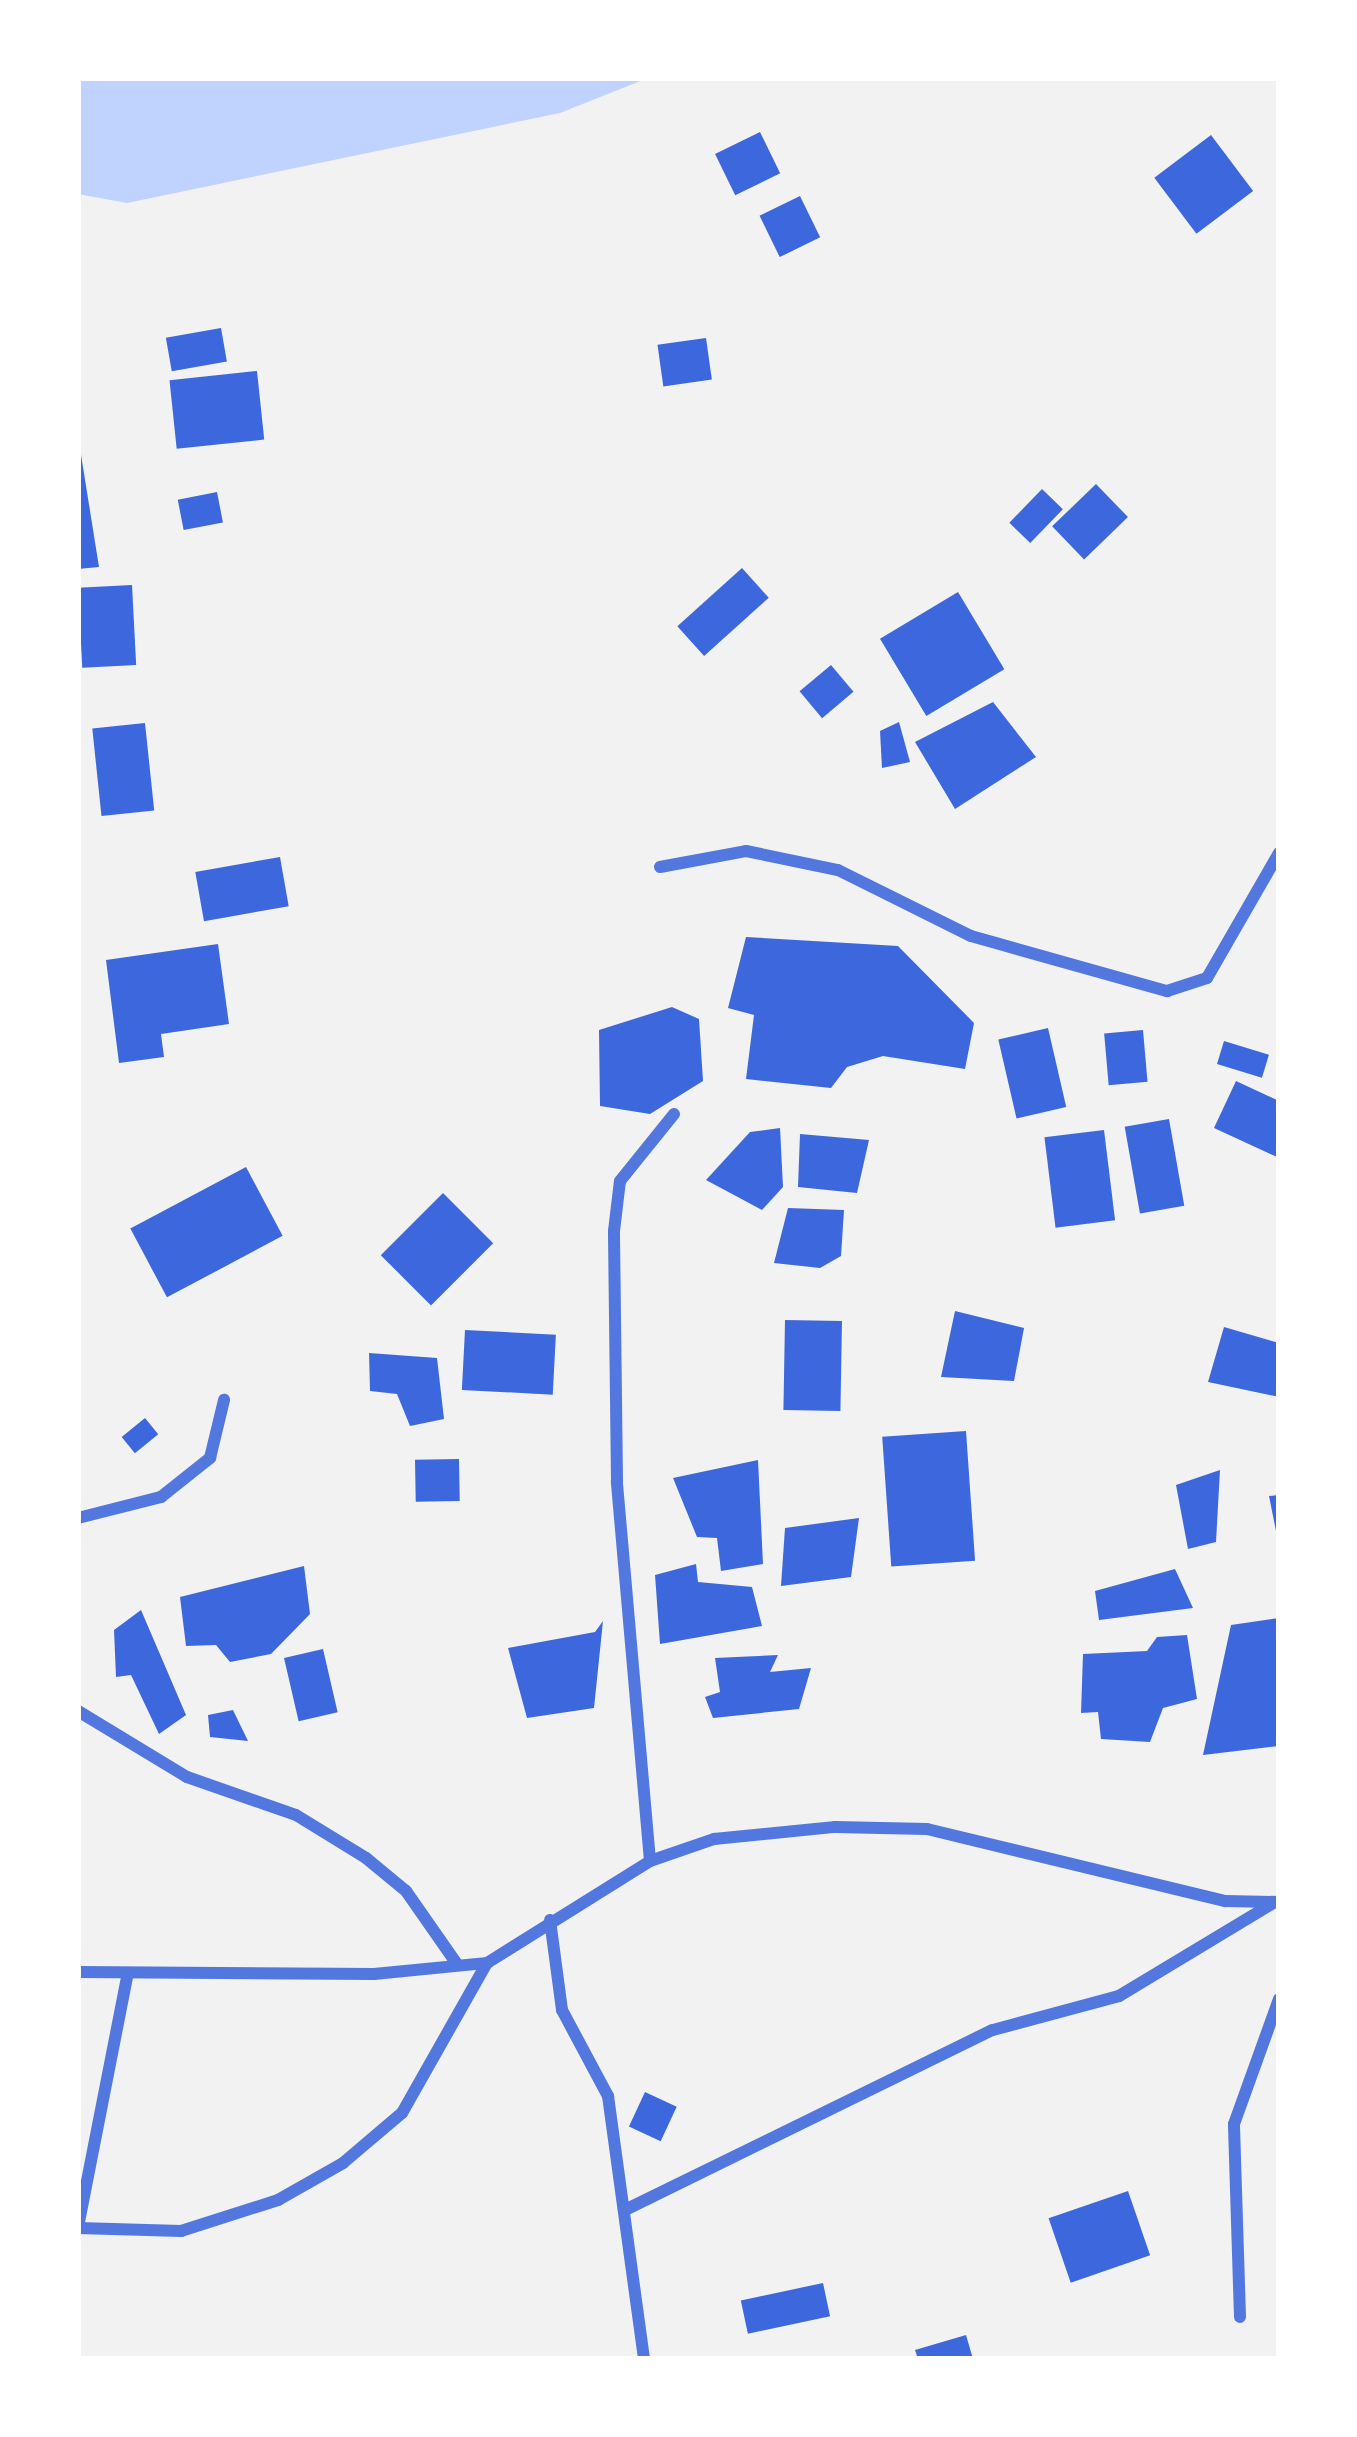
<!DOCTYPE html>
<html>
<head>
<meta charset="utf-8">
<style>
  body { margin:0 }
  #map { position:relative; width:1357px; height:2437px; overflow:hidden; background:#f2f2f2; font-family:"Playfair Display",serif }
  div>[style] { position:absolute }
  .water>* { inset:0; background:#bfd3fe }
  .building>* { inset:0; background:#3d67dc; transform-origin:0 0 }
  .minor>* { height:12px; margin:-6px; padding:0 6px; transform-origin:6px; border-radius:6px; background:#5277de }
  span { translate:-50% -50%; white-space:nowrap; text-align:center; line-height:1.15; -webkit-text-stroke:12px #fff; paint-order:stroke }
  .frame { position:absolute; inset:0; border:81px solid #fff; pointer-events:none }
</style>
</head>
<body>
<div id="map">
  <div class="water">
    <i style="clip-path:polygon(78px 78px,648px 78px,560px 113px,127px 203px,78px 194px)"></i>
  </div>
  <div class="building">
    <i style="left:760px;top:132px;width:46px;height:50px;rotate:64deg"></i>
    <i style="left:1211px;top:135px;width:70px;height:71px;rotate:53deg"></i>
    <i style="left:800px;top:196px;width:46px;height:45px;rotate:64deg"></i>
    <i style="left:221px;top:328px;width:34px;height:56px;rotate:80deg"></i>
    <i style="left:706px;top:338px;width:42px;height:49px;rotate:82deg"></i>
    <i style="left:257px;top:371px;width:69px;height:88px;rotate:84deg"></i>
    <i style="clip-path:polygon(78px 436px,99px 567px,78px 569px)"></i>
    <i style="left:1096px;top:484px;width:46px;height:61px;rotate:46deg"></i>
    <i style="left:1042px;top:489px;width:29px;height:47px;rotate:44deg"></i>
    <i style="left:217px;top:492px;width:31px;height:40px;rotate:79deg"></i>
    <i style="left:742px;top:568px;width:40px;height:87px;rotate:48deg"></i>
    <i style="left:132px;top:585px;width:80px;height:54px;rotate:87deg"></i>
    <i style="left:958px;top:592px;width:90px;height:91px;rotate:59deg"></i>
    <i style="left:831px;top:665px;width:35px;height:41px;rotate:50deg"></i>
    <i style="clip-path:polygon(993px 702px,1036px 757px,955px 809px,915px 742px)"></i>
    <i style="clip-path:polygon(899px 722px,910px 762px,882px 768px,880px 731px)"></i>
    <i style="left:145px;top:723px;width:88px;height:53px;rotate:84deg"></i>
    <i style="left:280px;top:857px;width:50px;height:86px;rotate:80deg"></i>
    <i style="clip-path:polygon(746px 937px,898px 946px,974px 1023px,965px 1069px,883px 1056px,847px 1067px,831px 1088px,746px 1079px,754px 1015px,728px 1008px)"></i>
    <i style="clip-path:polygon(218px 944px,229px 1024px,161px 1034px,164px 1057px,119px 1063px,106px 960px)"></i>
    <i style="clip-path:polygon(672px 1007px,699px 1019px,703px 1081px,650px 1114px,600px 1106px,599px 1030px)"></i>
    <i style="left:1048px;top:1028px;width:81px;height:51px;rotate:77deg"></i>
    <i style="left:1143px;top:1030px;width:52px;height:39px;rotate:85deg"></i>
    <i style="left:1224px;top:1041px;width:47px;height:24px;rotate:17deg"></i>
    <i style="clip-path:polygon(1236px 1081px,1279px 1101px,1277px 1157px,1214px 1128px)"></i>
    <i style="left:1169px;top:1119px;width:88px;height:45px;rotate:80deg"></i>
    <i style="clip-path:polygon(780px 1128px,783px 1187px,762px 1210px,706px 1180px,750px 1132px)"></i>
    <i style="left:1104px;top:1130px;width:91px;height:60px;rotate:83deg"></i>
    <i style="clip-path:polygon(800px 1134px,869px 1140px,857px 1193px,798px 1187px)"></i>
    <i style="left:246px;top:1167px;width:78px;height:131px;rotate:62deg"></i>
    <i style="left:443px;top:1193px;width:71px;height:88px;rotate:45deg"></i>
    <i style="clip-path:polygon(788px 1208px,844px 1210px,841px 1256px,820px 1268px,774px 1263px)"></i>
    <i style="clip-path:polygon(955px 1311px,1024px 1328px,1014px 1381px,941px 1377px)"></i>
    <i style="left:785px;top:1320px;width:57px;height:90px;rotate:1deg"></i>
    <i style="clip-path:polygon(1224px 1327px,1279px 1343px,1279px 1397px,1208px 1382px)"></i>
    <i style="left:465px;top:1330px;width:91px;height:60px;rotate:3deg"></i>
    <i style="clip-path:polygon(369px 1353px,437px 1358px,444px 1419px,410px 1426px,397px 1394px,370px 1391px)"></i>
    <i style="left:145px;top:1418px;width:21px;height:30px;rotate:51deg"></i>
    <i style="left:966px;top:1431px;width:130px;height:84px;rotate:86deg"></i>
    <i style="left:459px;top:1459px;width:42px;height:44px;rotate:89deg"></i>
    <i style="clip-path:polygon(758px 1460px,763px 1564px,721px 1571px,717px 1538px,697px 1537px,673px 1478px)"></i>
    <i style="clip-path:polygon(1220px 1470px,1216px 1542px,1188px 1549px,1176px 1485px)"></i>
    <i style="clip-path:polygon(1279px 1495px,1279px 1546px,1269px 1496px)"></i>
    <i style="clip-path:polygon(859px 1518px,851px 1577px,781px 1586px,785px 1528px)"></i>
    <i style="clip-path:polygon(696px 1564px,698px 1582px,752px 1587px,762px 1626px,660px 1644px,655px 1575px)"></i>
    <i style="clip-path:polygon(304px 1566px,310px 1614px,271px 1654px,230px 1662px,216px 1645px,186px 1646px,180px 1597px)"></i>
    <i style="clip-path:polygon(1175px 1569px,1193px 1608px,1099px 1620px,1095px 1591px)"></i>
    <i style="clip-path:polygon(141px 1610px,186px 1715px,159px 1734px,131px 1675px,116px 1677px,114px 1630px)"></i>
    <i style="clip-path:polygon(1279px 1618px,1279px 1746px,1203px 1755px,1231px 1625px)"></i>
    <i style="clip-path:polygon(603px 1621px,594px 1708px,527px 1718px,508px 1648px,595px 1632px)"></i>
    <i style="clip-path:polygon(1187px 1635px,1197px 1699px,1163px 1708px,1150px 1742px,1101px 1739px,1098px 1712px,1081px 1713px,1083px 1654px,1147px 1651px,1157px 1637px)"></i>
    <i style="left:323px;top:1649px;width:65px;height:40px;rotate:77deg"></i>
    <i style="clip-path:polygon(778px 1655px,770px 1672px,811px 1668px,799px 1709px,713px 1718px,705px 1697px,720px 1692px,715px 1658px)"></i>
    <i style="clip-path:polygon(233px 1710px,248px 1741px,210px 1737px,208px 1715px)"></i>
    <i style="left:645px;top:2092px;width:35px;height:38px;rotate:25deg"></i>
    <i style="left:1128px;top:2191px;width:68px;height:84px;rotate:71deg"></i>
    <i style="left:823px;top:2283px;width:34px;height:84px;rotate:78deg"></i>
    <i style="clip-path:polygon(966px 2335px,973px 2359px,918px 2359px,915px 2350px)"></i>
  </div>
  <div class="minor">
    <i style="left:660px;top:867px;width:87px;rotate:-10.5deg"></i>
    <i style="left:746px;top:851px;width:94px;rotate:11.7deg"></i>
    <i style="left:838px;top:870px;width:148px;rotate:26.4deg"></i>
    <i style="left:971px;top:936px;width:204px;rotate:15.7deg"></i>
    <i style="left:1167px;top:991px;width:42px;rotate:-18deg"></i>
    <i style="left:1207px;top:978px;width:144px;rotate:-60.1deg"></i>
    <i style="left:78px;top:1518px;width:86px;rotate:-14.2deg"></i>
    <i style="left:161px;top:1497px;width:63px;rotate:-38.5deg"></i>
    <i style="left:210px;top:1458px;width:60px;rotate:-76.4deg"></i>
    <i style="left:78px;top:1711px;width:127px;rotate:31.2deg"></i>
    <i style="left:187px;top:1777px;width:115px;rotate:19.2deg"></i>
    <i style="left:296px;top:1815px;width:82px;rotate:31.6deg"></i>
    <i style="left:366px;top:1858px;width:52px;rotate:39.5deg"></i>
    <i style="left:406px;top:1891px;width:89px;rotate:55.1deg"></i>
    <i style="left:650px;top:1861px;width:381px;rotate:-95deg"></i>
    <i style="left:617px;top:1481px;width:250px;rotate:-90.7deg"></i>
    <i style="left:614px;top:1231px;width:50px;rotate:-83.2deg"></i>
    <i style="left:620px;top:1181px;width:86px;rotate:-51.1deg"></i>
    <i style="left:550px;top:1920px;width:91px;rotate:82.4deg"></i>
    <i style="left:562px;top:2010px;width:98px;rotate:61.9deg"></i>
    <i style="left:608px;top:2096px;width:265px;rotate:82.2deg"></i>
    <i style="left:78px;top:1972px;width:296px;rotate:0.4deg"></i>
    <i style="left:374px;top:1974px;width:114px;rotate:-5.6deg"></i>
    <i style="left:487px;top:1963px;width:192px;rotate:-32deg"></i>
    <i style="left:650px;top:1861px;width:68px;rotate:-19deg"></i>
    <i style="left:714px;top:1839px;width:122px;rotate:-5.7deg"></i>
    <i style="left:835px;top:1827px;width:92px;rotate:1.2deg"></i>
    <i style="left:927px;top:1829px;width:307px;rotate:13.6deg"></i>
    <i style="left:1225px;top:1901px;width:54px;rotate:1.1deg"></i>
    <i style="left:627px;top:2209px;width:407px;rotate:-26.1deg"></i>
    <i style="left:993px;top:2030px;width:131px;rotate:-15.1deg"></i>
    <i style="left:1119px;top:1996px;width:180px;rotate:-31.1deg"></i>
    <i style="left:78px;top:2227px;width:259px;rotate:-78.9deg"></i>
    <i style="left:78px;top:2228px;width:103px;rotate:1.7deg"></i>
    <i style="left:181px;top:2231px;width:102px;rotate:-17.7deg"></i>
    <i style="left:278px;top:2200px;width:75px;rotate:-29.6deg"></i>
    <i style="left:343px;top:2163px;width:77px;rotate:-40.3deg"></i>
    <i style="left:402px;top:2113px;width:172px;rotate:-60.5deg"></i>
    <i style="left:1240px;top:2317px;width:193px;rotate:-91.8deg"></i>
    <i style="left:1234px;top:2124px;width:133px;rotate:-70.2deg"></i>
  </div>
  <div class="frame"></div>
</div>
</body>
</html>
